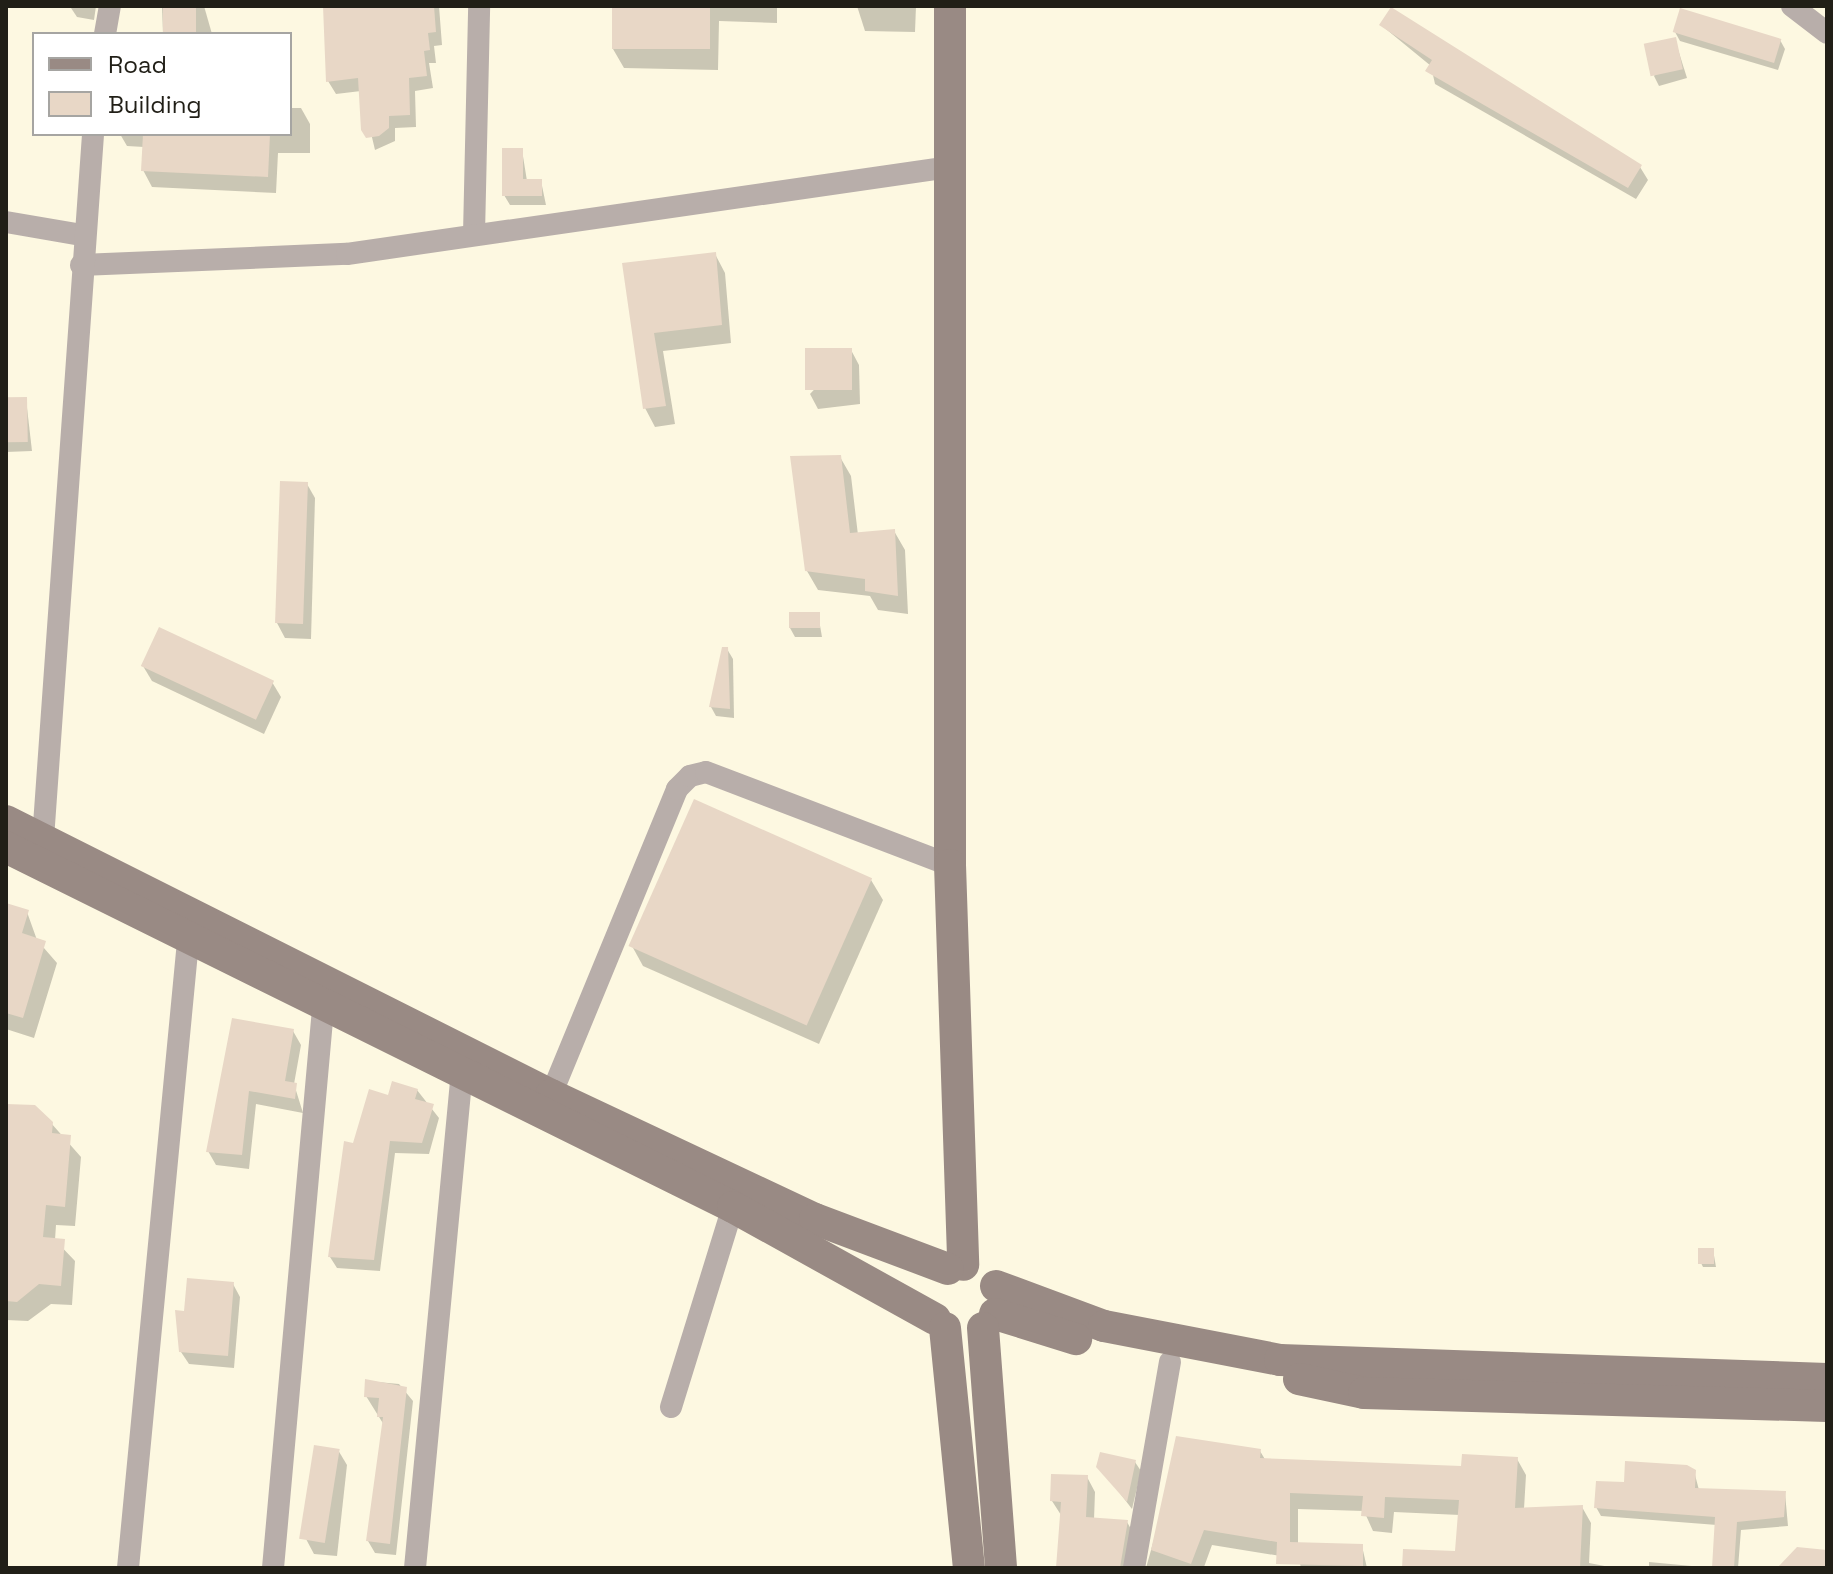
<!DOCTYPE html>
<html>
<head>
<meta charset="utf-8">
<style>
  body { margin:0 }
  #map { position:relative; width:1833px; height:1574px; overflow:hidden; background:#fdf8e1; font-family:"Space Grotesk",sans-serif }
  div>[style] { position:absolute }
  .shadow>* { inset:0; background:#0003 }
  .building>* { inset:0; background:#e8d7c6; transform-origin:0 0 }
  .street>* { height:22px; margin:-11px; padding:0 11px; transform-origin:11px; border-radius:11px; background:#b8aeaa }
  .secondary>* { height:32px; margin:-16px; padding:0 16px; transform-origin:16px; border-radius:16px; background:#998a84 }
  span { translate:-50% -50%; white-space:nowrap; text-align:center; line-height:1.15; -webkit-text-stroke:6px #fff; paint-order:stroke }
  .frame { position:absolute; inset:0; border:8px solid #211f17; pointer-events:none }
  .legend { position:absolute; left:32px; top:32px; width:260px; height:104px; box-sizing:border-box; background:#fff; border:2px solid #a6a5a2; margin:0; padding:10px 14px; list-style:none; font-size:24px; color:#211f17 }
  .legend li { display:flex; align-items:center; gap:16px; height:40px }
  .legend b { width:40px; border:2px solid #a6a5a2 }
</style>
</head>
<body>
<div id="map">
  <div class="shadow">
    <i style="clip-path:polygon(96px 6px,94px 20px,77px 17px,71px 8px)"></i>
    <i style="clip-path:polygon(162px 6px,204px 6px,212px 34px,163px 34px)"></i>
    <i style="clip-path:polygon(324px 6px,439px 6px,442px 45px,434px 46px,436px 63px,429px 63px,433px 88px,415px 91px,416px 127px,395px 128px,395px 141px,375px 150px,361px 91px,336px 94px,328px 81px)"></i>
    <i style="clip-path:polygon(614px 6px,777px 6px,777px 23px,719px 21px,718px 70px,624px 68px,613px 49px)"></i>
    <i style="clip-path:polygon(857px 6px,916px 6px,915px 32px,865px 31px)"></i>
    <i style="clip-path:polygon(1381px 25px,1640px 167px,1648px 180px,1636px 199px,1435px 84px,1431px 66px)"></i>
    <i style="clip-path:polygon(1675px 32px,1780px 40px,1785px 49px,1778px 70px,1680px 41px)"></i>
    <i style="clip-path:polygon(1675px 40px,1687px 78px,1659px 86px,1654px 76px)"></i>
    <i style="clip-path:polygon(290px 108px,301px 108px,310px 124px,310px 153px,278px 153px,276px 193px,152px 187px,143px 170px,144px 147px,127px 146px,120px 134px,290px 134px)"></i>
    <i style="clip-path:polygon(522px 150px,527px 181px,541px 181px,546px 205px,510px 205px,504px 195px)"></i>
    <i style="clip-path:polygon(715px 254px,725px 273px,731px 343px,663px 351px,675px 424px,655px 427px,645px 408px,624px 265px)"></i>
    <i style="clip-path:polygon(851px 350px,859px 365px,860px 404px,818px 409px,810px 394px)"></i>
    <i style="clip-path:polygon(26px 399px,32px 451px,6px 452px,6px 400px)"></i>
    <i style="clip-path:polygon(840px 457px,851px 476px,858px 535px,894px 531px,905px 550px,908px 614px,878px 610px,870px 596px,818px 590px,807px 571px)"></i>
    <i style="clip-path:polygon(307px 484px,315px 498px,311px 639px,285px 638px,277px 623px)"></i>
    <i style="clip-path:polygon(818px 614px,822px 637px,795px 637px,790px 628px)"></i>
    <i style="clip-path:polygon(727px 649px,733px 659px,734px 718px,716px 716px,711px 707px)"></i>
    <i style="clip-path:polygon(143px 666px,272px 682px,281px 697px,264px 734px,152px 681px)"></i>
    <i style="clip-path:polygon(871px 880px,883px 900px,819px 1044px,643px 966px,632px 946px)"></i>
    <i style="clip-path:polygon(6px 905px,27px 912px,37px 940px,57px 963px,34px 1038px,6px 1029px)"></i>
    <i style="clip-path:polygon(233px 1020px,293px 1031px,301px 1045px,294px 1084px,303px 1113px,256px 1104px,249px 1169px,216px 1165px,208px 1151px)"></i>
    <i style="clip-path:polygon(417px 1090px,439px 1118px,429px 1154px,395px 1153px,380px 1271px,337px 1268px,330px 1257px,355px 1145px,390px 1097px)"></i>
    <i style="clip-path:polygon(6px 1111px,51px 1123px,81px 1157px,75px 1226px,56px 1225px,55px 1240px,75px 1261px,72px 1305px,51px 1304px,28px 1321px,6px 1320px)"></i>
    <i style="clip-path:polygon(1713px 1250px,1716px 1267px,1703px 1267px,1701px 1263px)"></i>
    <i style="clip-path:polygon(233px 1284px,240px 1297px,234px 1368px,189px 1364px,181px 1352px,185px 1313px)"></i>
    <i style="clip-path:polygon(367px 1381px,399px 1384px,413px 1401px,396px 1555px,375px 1553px,368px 1541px,384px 1425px,366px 1396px)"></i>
    <i style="clip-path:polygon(338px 1450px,347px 1465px,337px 1556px,314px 1554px,306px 1539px)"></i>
    <i style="clip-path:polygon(1260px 1451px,1266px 1461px,1463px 1468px,1517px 1459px,1526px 1475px,1524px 1509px,1582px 1507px,1591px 1523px,1589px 1563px,1615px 1568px,1404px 1568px,1457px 1553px,1460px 1515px,1394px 1512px,1392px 1533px,1373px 1531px,1364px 1511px,1298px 1509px,1298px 1545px,1362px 1546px,1367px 1568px,1301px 1568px,1299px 1559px,1212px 1545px,1204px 1567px,1212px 1568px,1146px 1568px,1158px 1525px)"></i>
    <i style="clip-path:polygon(1135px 1462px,1141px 1471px,1132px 1509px,1099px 1466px)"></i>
    <i style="clip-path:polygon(1694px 1471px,1699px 1490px,1785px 1493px,1788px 1526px,1741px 1530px,1738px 1568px,1714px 1568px,1717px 1525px,1601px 1516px,1596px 1507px,1626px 1484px)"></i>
    <i style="clip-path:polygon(1087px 1477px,1095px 1492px,1094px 1520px,1127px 1522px,1135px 1536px,1130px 1568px,1058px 1568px,1061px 1515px,1052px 1501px)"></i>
    <i style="clip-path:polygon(1649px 1562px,1713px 1568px,1649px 1568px)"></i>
  </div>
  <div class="building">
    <i style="left:163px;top:6px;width:33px;height:28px"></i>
    <i style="clip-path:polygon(323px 6px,434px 6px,436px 32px,428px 33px,430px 50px,424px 51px,427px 76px,409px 78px,410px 115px,389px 116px,389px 128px,379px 136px,366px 138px,361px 130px,358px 78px,326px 82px)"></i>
    <i style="left:612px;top:6px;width:98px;height:43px"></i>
    <i style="clip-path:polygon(1391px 7px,1642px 165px,1628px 188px,1425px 71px,1432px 60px,1379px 25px)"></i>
    <i style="left:1680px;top:8px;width:106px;height:25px;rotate:17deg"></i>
    <i style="left:1676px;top:37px;width:33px;height:33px;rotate:78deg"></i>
    <i style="clip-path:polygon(143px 134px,270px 134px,268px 177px,141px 171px)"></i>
    <i style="clip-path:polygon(502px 148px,523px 148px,523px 179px,542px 179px,542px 196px,502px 196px)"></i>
    <i style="clip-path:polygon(716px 252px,722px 325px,654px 333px,666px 406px,643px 409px,622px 263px)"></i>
    <i style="left:852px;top:348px;width:42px;height:47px;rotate:90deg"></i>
    <i style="left:27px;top:397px;width:45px;height:21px;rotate:89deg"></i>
    <i style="clip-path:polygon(841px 455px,850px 533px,895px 529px,898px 596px,865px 591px,865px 579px,805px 571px,790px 456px)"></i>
    <i style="left:280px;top:481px;width:28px;height:142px;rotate:2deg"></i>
    <i style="left:789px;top:612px;width:31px;height:16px"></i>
    <i style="left:159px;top:627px;width:127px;height:43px;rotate:25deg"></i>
    <i style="clip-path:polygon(722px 647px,728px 647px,730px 709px,709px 707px)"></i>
    <i style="left:694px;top:799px;width:195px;height:161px;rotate:24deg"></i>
    <i style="clip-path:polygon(6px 903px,29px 910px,22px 933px,46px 941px,23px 1018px,6px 1013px)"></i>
    <i style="clip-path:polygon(232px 1018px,294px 1029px,285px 1081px,297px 1083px,295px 1099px,249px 1091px,242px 1155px,206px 1152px)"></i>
    <i style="clip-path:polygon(392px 1081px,418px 1089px,415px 1099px,434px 1104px,422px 1143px,390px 1141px,374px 1260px,328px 1257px,344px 1141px,353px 1143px,369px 1089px,388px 1095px)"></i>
    <i style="clip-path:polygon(6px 1104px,35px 1105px,53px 1122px,52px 1133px,71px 1135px,65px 1207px,46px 1205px,43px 1237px,65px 1239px,61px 1286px,39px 1284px,17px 1302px,6px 1301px)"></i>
    <i style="left:1698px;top:1248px;width:16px;height:16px"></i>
    <i style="clip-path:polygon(187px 1278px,234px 1282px,228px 1356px,179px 1352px,175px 1310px,184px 1311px)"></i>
    <i style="clip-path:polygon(365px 1379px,407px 1387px,390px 1544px,366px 1541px,383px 1417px,377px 1417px,379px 1398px,364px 1397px)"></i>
    <i style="clip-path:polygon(1176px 1436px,1261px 1449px,1260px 1458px,1461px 1466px,1462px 1454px,1518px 1457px,1515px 1508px,1583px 1505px,1580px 1568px,1402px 1568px,1403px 1549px,1455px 1551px,1459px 1500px,1385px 1497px,1384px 1518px,1361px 1516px,1363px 1496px,1290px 1493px,1290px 1542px,1363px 1544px,1363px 1566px,1276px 1564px,1277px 1542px,1204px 1530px,1191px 1564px,1151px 1550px)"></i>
    <i style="left:314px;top:1445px;width:26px;height:95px;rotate:9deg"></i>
    <i style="clip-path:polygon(1100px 1452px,1136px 1460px,1127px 1502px,1096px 1467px)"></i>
    <i style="clip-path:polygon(1625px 1461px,1687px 1465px,1696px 1470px,1695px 1488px,1786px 1491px,1784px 1517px,1737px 1522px,1734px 1568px,1712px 1568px,1715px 1517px,1594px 1508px,1596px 1481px,1624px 1482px)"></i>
    <i style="clip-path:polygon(1051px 1474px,1088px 1475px,1086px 1517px,1128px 1520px,1120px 1568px,1056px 1568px,1061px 1502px,1050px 1501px)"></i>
    <i style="clip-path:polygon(1797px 1547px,1827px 1550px,1827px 1568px,1777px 1568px)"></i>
  </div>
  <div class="street">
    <i style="left:1792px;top:6px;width:44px;rotate:37.6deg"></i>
    <i style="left:105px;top:34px;width:28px;rotate:-80deg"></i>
    <i style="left:6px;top:222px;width:76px;rotate:9.8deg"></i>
    <i style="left:474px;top:234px;width:228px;rotate:-88.7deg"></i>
    <i style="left:81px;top:265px;width:266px;rotate:-2.4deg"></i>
    <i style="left:347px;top:254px;width:608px;rotate:-8.22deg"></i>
    <i style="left:43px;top:839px;width:707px;rotate:-85.94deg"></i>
    <i style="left:551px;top:1095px;width:331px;rotate:-67.6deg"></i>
    <i style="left:677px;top:789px;width:18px;rotate:-45deg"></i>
    <i style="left:690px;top:776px;width:16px;rotate:-14deg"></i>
    <i style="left:706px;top:772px;width:261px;rotate:20.9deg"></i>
    <i style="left:671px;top:1407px;width:209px;rotate:-72.8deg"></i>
    <i style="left:128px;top:1568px;width:629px;rotate:-84.53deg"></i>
    <i style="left:273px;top:1568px;width:561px;rotate:-84.89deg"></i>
    <i style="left:415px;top:1568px;width:493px;rotate:-84.6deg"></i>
    <i style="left:1134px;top:1568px;width:209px;rotate:-80.1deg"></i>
  </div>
  <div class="secondary">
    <i style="left:950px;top:6px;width:859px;rotate:90deg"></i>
    <i style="left:950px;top:865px;width:400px;rotate:88.1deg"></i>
    <i style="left:6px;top:821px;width:610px;rotate:26.69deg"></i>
    <i style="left:551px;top:1095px;width:292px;rotate:25.2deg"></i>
    <i style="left:815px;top:1219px;width:142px;rotate:20.6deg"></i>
    <i style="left:6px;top:847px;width:811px;rotate:26.34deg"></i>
    <i style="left:733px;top:1207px;width:231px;rotate:29deg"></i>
    <i style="left:996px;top:1286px;width:115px;rotate:20.3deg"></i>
    <i style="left:1104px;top:1326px;width:179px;rotate:10.9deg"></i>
    <i style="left:1280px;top:1360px;width:547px;rotate:1.99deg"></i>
    <i style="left:995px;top:1314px;width:85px;rotate:17.2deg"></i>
    <i style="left:945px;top:1328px;width:241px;rotate:84.3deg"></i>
    <i style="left:983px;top:1328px;width:241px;rotate:85.7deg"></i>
    <i style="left:1299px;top:1379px;width:66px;rotate:12.2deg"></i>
    <i style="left:1364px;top:1393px;width:463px;rotate:1.6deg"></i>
  </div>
  <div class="frame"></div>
  <ul class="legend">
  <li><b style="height:10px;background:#998a84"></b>Road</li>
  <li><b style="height:22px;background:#e8d7c6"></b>Building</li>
  </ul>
</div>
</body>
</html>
